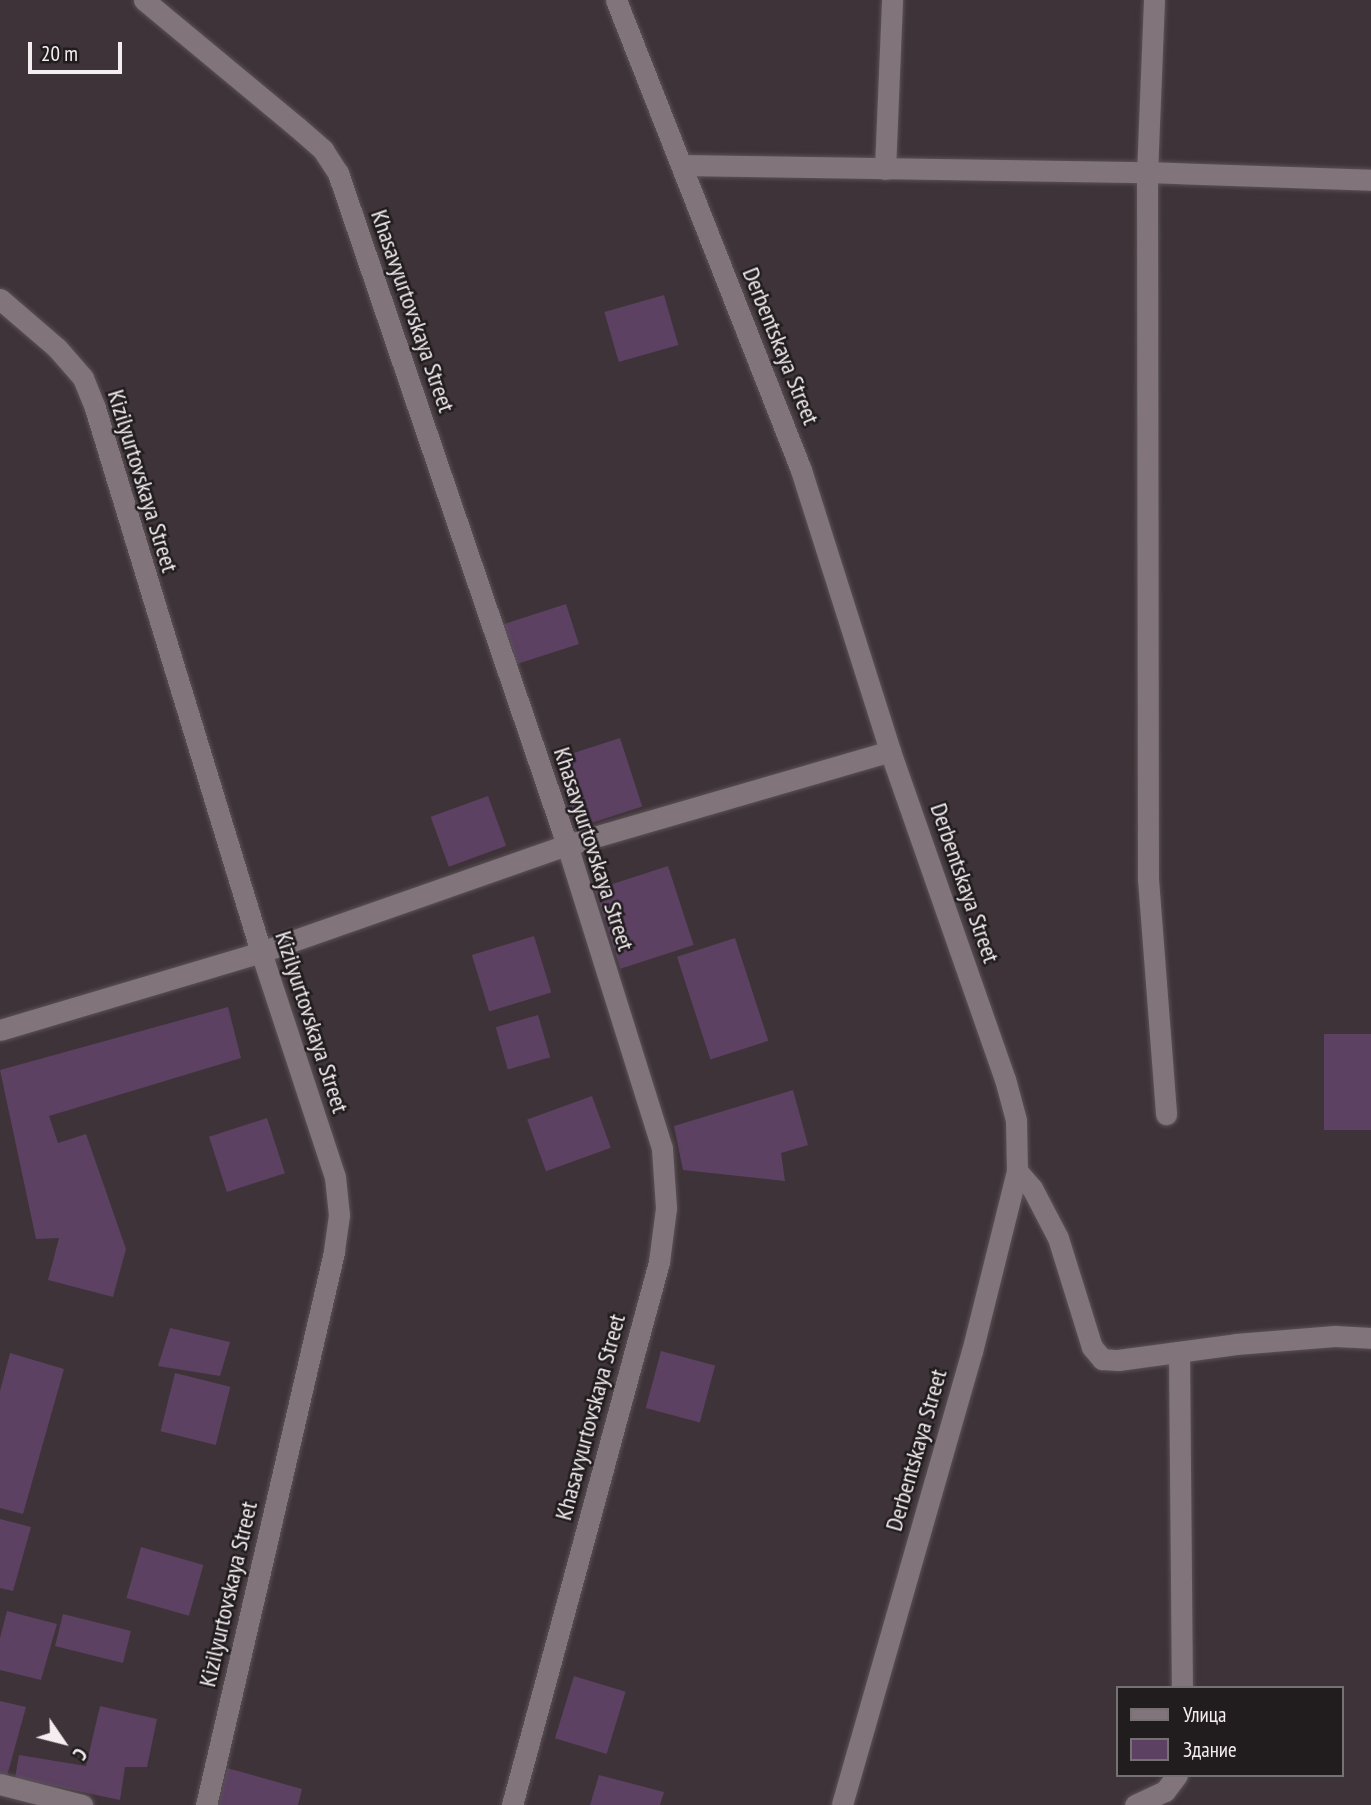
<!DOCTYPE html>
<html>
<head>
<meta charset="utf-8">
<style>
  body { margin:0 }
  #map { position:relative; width:1371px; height:1805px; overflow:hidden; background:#3e3338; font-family:"PT Sans Narrow",sans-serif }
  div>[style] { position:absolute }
  .building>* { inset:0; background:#5c4162; transform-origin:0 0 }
  .roads { filter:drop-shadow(0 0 2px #5a5256) drop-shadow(0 0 2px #5a5256) }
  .minor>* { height:21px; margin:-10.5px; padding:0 10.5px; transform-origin:10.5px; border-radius:10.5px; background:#81757b }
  span { translate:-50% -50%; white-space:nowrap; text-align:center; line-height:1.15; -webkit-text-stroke:5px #211d1f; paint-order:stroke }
  .street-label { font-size:24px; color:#f5eef1 }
  .legend { position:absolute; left:1116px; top:1686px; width:228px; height:91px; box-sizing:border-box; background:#211d1f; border:2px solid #767173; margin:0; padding:9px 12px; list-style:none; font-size:21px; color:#f5eef1 }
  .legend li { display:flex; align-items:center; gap:14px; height:35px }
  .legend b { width:35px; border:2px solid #767173 }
  .north { position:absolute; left:28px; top:1707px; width:70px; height:70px; -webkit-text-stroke:5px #211d1f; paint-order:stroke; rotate:125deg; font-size:19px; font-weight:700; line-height:28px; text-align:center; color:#f5eef1 }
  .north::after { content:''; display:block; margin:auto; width:24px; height:32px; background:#f5eef1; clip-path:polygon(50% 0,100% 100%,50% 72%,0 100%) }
  .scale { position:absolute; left:28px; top:42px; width:94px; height:32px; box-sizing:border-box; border:4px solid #f5eef1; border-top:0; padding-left:9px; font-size:21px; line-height:24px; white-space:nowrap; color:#f5eef1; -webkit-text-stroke:5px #211d1f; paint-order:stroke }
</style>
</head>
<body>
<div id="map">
  <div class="building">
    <i style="left:664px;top:295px;width:52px;height:62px;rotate:74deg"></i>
    <i style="left:566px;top:604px;width:42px;height:66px;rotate:72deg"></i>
    <i style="left:620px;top:738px;width:72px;height:69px;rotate:72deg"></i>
    <i style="left:488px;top:796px;width:53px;height:61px;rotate:70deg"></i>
    <i style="left:668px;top:866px;width:83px;height:77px;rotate:72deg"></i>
    <i style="left:534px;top:936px;width:59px;height:65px;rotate:73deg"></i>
    <i style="left:735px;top:938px;width:108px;height:61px;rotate:72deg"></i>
    <i style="clip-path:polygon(228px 1007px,241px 1058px,49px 1116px,58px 1143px,86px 1134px,126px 1249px,113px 1297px,48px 1280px,59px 1238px,36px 1239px,0 1070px)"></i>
    <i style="left:538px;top:1015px;width:44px;height:44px;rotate:74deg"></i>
    <i style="left:1371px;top:1034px;width:96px;height:47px;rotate:90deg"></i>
    <i style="clip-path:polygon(793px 1090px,808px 1145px,781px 1153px,785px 1181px,683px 1170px,674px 1126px)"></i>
    <i style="left:592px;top:1096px;width:55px;height:69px;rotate:70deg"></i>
    <i style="left:267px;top:1118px;width:58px;height:61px;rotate:72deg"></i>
    <i style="clip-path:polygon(170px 1328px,230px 1342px,220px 1376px,158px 1366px)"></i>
    <i style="left:661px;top:1351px;width:56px;height:59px;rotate:15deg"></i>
    <i style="clip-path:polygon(10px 1353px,64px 1369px,23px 1514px,0 1508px,0 1391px)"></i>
    <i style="left:175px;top:1373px;width:57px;height:60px;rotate:14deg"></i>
    <i style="clip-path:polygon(0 1519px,31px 1527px,13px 1591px,0 1588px)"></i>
    <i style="left:141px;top:1547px;width:65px;height:53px;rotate:16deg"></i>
    <i style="clip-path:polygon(7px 1611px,57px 1624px,41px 1680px,0 1670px,0 1638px)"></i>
    <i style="left:63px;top:1614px;width:70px;height:33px;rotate:14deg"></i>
    <i style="left:574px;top:1676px;width:54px;height:65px;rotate:17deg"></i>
    <i style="clip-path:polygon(0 1701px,26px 1707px,7px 1776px,0 1774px)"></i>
    <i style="clip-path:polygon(100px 1706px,157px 1719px,147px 1767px,125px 1767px,120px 1800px,15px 1778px,19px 1755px,86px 1766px)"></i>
    <i style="clip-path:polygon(227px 1768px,302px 1789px,298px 1805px,218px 1805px)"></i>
    <i style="clip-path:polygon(599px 1775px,664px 1792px,660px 1805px,590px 1805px)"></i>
  </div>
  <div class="roads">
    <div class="minor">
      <i style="left:144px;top:0;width:199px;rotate:39.7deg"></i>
      <i style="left:297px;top:127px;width:35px;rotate:41deg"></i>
      <i style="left:323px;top:150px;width:27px;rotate:57deg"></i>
      <i style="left:338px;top:173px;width:710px;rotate:71.18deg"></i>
      <i style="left:567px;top:845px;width:318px;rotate:72.6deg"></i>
      <i style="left:662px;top:1149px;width:59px;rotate:86.1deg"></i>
      <i style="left:666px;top:1208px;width:54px;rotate:97.4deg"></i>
      <i style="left:659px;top:1262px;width:563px;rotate:105.15deg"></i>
      <i style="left:616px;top:0;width:505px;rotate:68.51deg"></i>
      <i style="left:801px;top:470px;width:295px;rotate:72.4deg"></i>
      <i style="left:890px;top:751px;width:348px;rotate:70.7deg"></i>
      <i style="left:1005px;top:1079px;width:42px;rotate:75deg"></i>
      <i style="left:1016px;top:1120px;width:51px;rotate:88.9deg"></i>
      <i style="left:1017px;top:1171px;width:186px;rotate:104deg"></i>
      <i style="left:972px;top:1351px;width:472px;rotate:106deg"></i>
      <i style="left:1154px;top:0;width:172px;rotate:92.3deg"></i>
      <i style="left:1147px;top:172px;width:707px;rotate:89.92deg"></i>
      <i style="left:1148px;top:879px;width:236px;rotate:85.6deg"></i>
      <i style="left:681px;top:165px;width:466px;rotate:0.9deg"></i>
      <i style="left:1147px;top:172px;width:224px;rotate:2deg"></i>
      <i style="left:885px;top:169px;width:169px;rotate:-87.6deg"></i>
      <i style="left:0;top:299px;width:75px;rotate:40.7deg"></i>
      <i style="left:57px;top:348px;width:40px;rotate:49deg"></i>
      <i style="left:83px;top:378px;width:32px;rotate:68deg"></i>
      <i style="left:95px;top:408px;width:569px;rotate:73.03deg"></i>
      <i style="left:261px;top:952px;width:237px;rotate:71.8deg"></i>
      <i style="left:335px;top:1177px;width:38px;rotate:84deg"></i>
      <i style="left:339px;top:1215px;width:37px;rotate:98deg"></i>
      <i style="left:334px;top:1252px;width:568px;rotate:103.03deg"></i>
      <i style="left:0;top:1030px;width:272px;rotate:-16.6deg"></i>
      <i style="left:261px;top:952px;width:324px;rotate:-19.3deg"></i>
      <i style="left:567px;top:845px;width:336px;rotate:-16.2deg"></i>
      <i style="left:1017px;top:1171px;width:23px;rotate:49deg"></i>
      <i style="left:1032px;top:1188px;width:56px;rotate:62.5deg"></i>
      <i style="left:1058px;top:1238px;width:114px;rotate:72.7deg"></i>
      <i style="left:1092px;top:1347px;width:16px;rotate:50deg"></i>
      <i style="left:1102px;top:1359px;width:16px;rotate:4deg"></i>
      <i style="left:1118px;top:1360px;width:119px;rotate:-7.7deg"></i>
      <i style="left:1236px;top:1344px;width:99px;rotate:-4.6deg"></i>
      <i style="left:1335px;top:1336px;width:36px;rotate:3deg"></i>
      <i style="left:1179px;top:1352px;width:336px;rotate:89.5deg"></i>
      <i style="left:0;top:1784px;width:85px;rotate:14.4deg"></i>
      <i style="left:1135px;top:1805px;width:33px;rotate:-25deg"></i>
      <i style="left:1165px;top:1791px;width:20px;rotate:-53deg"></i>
    </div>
  </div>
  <div class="street-label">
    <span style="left:413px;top:311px;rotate:71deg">Khasavyurtovskaya Street</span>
    <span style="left:781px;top:346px;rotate:68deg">Derbentskaya Street</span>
    <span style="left:143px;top:481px;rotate:73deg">Kizilyurtovskaya Street</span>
    <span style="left:594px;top:849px;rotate:72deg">Khasavyurtovskaya Street</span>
    <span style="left:965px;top:883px;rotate:71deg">Derbentskaya Street</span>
    <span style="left:312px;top:1022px;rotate:72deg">Kizilyurtovskaya Street</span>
    <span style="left:590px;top:1417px;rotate:-75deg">Khasavyurtovskaya Street</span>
    <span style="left:916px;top:1450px;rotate:-74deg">Derbentskaya Street</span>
    <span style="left:228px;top:1594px;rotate:-77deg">Kizilyurtovskaya Street</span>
  </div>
  <ul class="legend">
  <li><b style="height:9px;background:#81757b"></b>Улица</li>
  <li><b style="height:19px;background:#5c4162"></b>Здание</li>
  </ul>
  <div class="north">С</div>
  <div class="scale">20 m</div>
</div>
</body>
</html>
